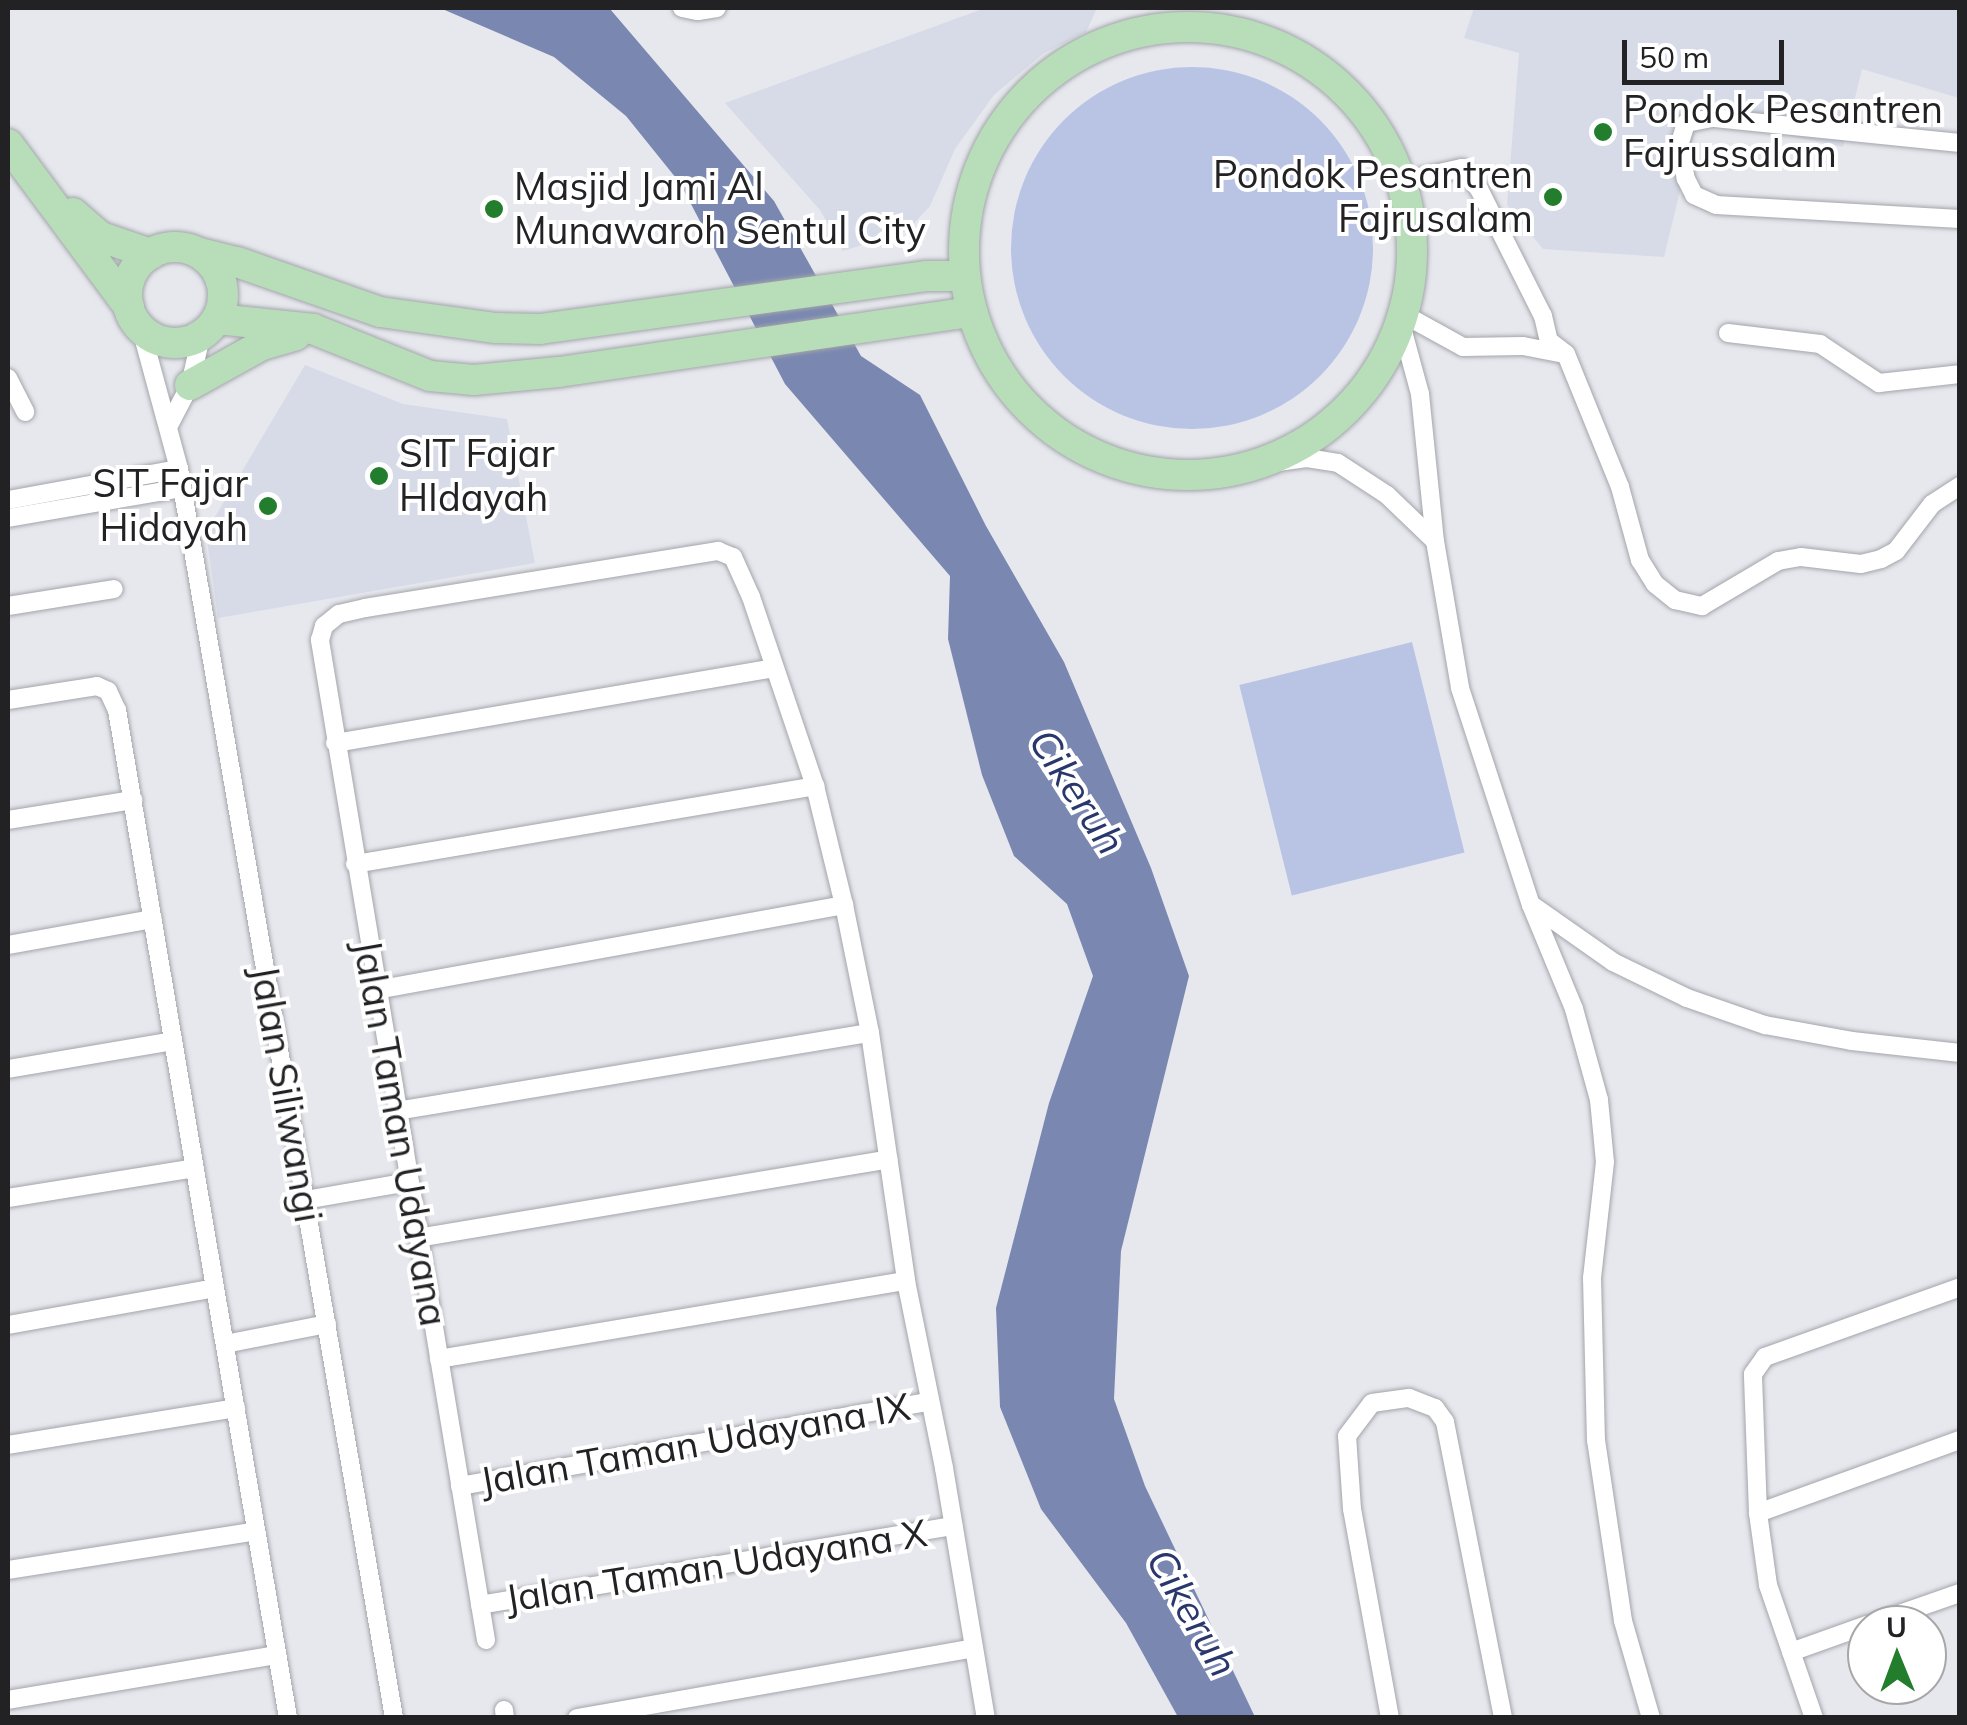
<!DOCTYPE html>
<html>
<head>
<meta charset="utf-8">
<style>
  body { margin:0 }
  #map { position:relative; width:1967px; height:1725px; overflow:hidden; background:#e6e8ee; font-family:Mulish,sans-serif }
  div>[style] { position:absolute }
  .built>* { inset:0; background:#d7dbe8 }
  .green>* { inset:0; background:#b9c4e4; transform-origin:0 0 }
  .round { border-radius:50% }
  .water>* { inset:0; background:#7a88b1 }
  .roads { filter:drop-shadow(0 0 2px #a3a5aa) drop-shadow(0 0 2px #a3a5aa) }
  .minor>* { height:18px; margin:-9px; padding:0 9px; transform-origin:9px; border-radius:9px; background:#fff }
  .primary>* { height:30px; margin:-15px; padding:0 15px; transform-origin:15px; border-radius:15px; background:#b8ddb9 }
  .primary>.ring { margin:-15px; padding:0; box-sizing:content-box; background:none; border:30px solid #b8ddb9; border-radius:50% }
  .dots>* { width:28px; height:28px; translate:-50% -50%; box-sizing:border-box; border:5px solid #fff; border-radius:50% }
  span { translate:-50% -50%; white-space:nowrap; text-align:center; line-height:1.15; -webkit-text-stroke:8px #fff; paint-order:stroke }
  .poi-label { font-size:38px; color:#222225 }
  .left { translate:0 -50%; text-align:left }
  .right { translate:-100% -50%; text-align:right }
  .street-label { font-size:38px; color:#222225 }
  .water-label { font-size:40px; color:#29376d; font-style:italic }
  .frame { position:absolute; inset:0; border:10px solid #222225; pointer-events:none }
  .north { position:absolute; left:1847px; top:1605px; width:100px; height:100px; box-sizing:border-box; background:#fff; border:2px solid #a7a7a8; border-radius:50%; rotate:359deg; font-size:28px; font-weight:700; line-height:40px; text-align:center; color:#222225 }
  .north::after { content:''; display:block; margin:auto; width:35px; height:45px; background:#227d2d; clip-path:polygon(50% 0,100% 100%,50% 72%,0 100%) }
  .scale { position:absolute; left:1622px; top:40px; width:162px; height:45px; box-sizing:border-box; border:5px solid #222225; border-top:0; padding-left:12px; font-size:30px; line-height:35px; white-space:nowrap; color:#222225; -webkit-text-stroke:8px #fff; paint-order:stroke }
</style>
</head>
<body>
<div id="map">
  <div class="built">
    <i style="clip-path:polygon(985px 8px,1097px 8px,1086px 32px,1044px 53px,994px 95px,955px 149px,930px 206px,907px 231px,843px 251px,820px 210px,725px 103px)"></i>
    <i style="clip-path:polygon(1474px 8px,1959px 8px,1959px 98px,1862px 69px,1843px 147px,1698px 117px,1664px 257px,1543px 249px,1507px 205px,1519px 53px,1464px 38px)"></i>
    <i style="clip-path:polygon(305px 365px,403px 404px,507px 419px,535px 563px,218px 618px,206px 532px)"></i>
  </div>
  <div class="green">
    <i class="round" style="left:1011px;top:67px;width:362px;height:362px"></i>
    <i style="left:1412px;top:642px;width:217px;height:178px;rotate:76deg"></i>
  </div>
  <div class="water">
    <i style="clip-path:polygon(440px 8px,610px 9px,774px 201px,861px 356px,920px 395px,986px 526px,1064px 662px,1151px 868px,1189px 976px,1121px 1251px,1114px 1399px,1145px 1486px,1255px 1717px,1178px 1717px,1126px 1623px,1041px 1509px,1000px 1407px,996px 1308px,1049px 1103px,1093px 976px,1067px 904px,1014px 856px,982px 775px,948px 639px,950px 576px,785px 384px,680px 183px,626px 116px,554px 57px)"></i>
  </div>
  <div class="roads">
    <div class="minor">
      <i style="left:682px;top:8px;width:16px;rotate:11deg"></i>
      <i style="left:698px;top:11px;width:19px;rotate:-9deg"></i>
      <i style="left:1960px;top:143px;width:249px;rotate:-174.2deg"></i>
      <i style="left:1712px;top:118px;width:26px;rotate:169deg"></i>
      <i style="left:1686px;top:123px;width:21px;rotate:107deg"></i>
      <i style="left:1680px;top:143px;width:36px;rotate:81deg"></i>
      <i style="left:1686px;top:179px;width:18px;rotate:63deg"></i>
      <i style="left:1694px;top:195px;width:24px;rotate:24deg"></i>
      <i style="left:1716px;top:205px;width:244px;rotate:3.3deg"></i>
      <i style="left:1403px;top:181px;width:60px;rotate:-12.4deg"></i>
      <i style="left:1462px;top:168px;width:27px;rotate:51deg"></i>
      <i style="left:1479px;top:189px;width:142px;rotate:63.3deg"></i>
      <i style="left:1543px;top:316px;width:26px;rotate:77deg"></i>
      <i style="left:1549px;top:341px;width:21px;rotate:37deg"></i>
      <i style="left:1566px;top:354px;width:144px;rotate:67.9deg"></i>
      <i style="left:1620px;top:487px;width:76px;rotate:74.7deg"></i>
      <i style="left:1640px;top:560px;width:28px;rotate:58deg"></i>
      <i style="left:1655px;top:584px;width:26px;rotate:39deg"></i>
      <i style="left:1675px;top:600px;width:28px;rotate:13deg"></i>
      <i style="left:1702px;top:606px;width:88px;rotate:-30.6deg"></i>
      <i style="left:1778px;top:561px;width:23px;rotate:-10deg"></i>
      <i style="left:1801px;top:557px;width:60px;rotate:6.7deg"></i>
      <i style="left:1861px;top:564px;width:21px;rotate:-14deg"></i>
      <i style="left:1881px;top:559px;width:17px;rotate:-28deg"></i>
      <i style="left:1896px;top:551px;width:59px;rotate:-52.5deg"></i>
      <i style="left:1932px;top:504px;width:33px;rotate:-33deg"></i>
      <i style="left:1405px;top:315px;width:66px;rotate:28.9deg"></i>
      <i style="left:1463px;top:347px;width:60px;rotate:-1deg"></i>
      <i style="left:1523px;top:346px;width:38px;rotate:11deg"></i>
      <i style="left:1401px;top:324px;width:73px;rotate:74.8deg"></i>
      <i style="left:1420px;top:394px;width:148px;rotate:84.2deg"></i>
      <i style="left:1435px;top:541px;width:149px;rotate:80.3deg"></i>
      <i style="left:1460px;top:688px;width:228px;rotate:71.9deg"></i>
      <i style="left:1531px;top:905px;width:113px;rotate:67.5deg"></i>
      <i style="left:1574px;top:1009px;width:94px;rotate:74.6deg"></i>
      <i style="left:1599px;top:1100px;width:62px;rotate:84.5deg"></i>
      <i style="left:1605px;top:1162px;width:117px;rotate:96.4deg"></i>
      <i style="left:1592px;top:1278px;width:162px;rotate:88.6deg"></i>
      <i style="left:1596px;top:1440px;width:183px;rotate:81.5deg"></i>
      <i style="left:1623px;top:1621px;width:101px;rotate:73.9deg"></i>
      <i style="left:141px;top:329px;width:145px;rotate:74.8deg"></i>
      <i style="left:179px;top:469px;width:1267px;rotate:80.23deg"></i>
      <i style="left:1728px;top:333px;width:93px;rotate:6.8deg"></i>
      <i style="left:1820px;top:344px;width:71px;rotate:33.5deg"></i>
      <i style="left:1879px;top:383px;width:81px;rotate:-6.3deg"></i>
      <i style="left:8px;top:378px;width:38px;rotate:63deg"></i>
      <i style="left:168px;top:427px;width:47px;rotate:-62.4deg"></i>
      <i style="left:190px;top:385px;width:50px;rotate:-77.3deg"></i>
      <i style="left:1263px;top:464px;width:44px;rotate:-7.8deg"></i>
      <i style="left:1307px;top:458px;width:31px;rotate:9deg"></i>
      <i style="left:1338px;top:463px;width:59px;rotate:33.1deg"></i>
      <i style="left:1387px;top:495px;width:66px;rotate:43.8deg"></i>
      <i style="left:8px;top:500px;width:174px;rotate:-10.3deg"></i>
      <i style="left:8px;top:518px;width:177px;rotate:-9.8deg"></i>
      <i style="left:8px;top:606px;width:107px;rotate:-9.1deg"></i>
      <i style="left:8px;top:700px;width:90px;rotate:-8.9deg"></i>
      <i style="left:97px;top:686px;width:12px;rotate:24deg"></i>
      <i style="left:108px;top:691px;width:21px;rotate:65deg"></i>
      <i style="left:117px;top:710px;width:1022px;rotate:80.37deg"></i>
      <i style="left:335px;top:743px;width:445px;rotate:-9.7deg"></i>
      <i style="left:8px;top:820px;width:127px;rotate:-9.1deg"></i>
      <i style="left:355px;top:864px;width:467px;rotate:-9.6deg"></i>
      <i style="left:1532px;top:905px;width:99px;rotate:35.1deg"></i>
      <i style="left:1613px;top:962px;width:82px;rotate:25.9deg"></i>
      <i style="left:1687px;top:998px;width:83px;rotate:19.1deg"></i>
      <i style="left:1765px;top:1025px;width:88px;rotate:10.4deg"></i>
      <i style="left:1852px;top:1041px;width:109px;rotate:6.3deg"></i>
      <i style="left:8px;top:945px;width:147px;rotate:-10.2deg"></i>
      <i style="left:376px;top:990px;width:476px;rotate:-10.3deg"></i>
      <i style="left:8px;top:1069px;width:167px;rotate:-9.6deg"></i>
      <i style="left:397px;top:1111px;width:479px;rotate:-9.4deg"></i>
      <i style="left:8px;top:1198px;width:189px;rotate:-9.1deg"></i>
      <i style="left:305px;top:1200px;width:106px;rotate:-9.8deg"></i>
      <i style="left:418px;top:1238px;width:477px;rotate:-9.5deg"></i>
      <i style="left:8px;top:1325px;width:210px;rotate:-10.1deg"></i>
      <i style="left:225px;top:1344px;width:104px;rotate:-11.1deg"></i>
      <i style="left:439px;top:1359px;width:473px;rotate:-9.5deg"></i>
      <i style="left:8px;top:1445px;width:231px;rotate:-9.2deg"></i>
      <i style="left:460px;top:1486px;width:476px;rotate:-10.2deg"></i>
      <i style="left:1758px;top:1513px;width:215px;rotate:-19.9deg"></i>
      <i style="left:8px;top:1570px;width:251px;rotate:-8.9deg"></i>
      <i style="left:480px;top:1605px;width:480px;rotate:-9.5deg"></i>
      <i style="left:1868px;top:1625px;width:97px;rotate:-19.2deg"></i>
      <i style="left:486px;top:1640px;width:1014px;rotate:-99.43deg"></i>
      <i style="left:320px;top:640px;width:15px;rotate:-74deg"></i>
      <i style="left:324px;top:626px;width:19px;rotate:-39deg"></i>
      <i style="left:339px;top:614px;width:27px;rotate:-13deg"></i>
      <i style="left:365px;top:608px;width:358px;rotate:-9.2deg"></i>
      <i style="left:718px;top:551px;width:16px;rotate:22deg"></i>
      <i style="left:733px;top:557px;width:44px;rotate:65.8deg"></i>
      <i style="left:751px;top:597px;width:200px;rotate:71.3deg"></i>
      <i style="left:815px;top:786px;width:122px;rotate:76.3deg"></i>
      <i style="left:844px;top:905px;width:131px;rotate:78.5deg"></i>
      <i style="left:870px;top:1033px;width:251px;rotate:81.7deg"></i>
      <i style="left:906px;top:1281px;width:191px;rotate:78.5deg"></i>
      <i style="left:944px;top:1468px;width:254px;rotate:80.5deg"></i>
      <i style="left:1791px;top:1652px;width:81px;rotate:-19.6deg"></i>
      <i style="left:8px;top:1700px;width:273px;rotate:-9.5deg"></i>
      <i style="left:504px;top:1710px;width:8px;rotate:83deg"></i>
      <i style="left:577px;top:1718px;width:403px;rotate:-10deg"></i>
      <i style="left:1390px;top:1718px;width:212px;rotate:-100.3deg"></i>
      <i style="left:1352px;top:1509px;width:73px;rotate:-93.9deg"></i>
      <i style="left:1347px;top:1436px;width:41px;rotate:-52.9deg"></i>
      <i style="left:1372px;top:1403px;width:37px;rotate:-8deg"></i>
      <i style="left:1409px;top:1398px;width:28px;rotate:21deg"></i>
      <i style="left:1435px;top:1408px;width:17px;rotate:54deg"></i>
      <i style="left:1445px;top:1422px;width:302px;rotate:78.9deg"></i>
      <i style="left:1814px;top:1718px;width:141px;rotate:-109.1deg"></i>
      <i style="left:1768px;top:1585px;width:73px;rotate:-97.9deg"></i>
      <i style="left:1758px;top:1513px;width:139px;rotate:-92.1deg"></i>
      <i style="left:1753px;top:1374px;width:21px;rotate:-55deg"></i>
      <i style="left:1765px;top:1357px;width:207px;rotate:-19.7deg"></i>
    </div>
    <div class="primary">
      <i class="ring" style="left:964px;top:27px;width:418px;height:418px"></i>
      <i style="left:8px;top:144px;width:203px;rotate:53.4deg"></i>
      <i style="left:73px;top:213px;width:37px;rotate:41deg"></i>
      <i style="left:101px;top:237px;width:53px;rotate:18.8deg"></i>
      <i class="ring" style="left:127px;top:247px;width:66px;height:66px"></i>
      <i style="left:200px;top:253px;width:38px;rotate:14deg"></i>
      <i style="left:237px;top:262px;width:151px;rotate:19.3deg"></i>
      <i style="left:380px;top:312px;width:117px;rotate:7.9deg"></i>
      <i style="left:496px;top:328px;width:44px;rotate:1.3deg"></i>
      <i style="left:540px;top:329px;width:391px;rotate:-7.8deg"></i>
      <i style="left:927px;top:276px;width:36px"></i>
      <i style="left:217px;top:319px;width:97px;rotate:5.9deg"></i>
      <i style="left:313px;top:329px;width:126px;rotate:21.9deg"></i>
      <i style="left:430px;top:376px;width:44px;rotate:5.2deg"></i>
      <i style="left:474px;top:380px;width:85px;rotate:-5.4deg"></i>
      <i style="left:559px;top:372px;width:414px;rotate:-8.3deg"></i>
      <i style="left:190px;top:385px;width:82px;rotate:-29.1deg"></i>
      <i style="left:262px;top:345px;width:35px;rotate:-16deg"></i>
    </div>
  </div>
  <div class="dots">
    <i style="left:1603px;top:132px;background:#227d2d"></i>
    <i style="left:1553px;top:197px;background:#227d2d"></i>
    <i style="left:494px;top:209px;background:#227d2d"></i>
    <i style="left:379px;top:476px;background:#227d2d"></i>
    <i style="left:268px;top:506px;background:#227d2d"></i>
  </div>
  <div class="poi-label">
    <span class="left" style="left:1623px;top:132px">Pondok Pesantren<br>Fajrussalam</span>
    <span class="right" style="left:1533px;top:197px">Pondok Pesantren<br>Fajrusalam</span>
    <span class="left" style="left:514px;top:209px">Masjid Jami Al<br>Munawaroh Sentul City</span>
    <span class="left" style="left:399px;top:476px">SIT Fajar<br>HIdayah</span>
    <span class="right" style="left:248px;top:506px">SIT Fajar<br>Hidayah</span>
  </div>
  <div class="street-label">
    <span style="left:286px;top:1094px;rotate:80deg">Jalan Siliwangi</span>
    <span style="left:400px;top:1133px;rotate:80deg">Jalan Taman Udayana</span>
    <span style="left:695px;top:1444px;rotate:-10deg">Jalan Taman Udayana IX</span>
    <span style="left:716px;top:1566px;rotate:-9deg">Jalan Taman Udayana X</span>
  </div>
  <div class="water-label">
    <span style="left:1078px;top:791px;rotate:57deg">Cikeruh</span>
    <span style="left:1193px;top:1612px;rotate:60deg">Cikeruh</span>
  </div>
  <div class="frame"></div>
  <div class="north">U</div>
  <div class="scale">50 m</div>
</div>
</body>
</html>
